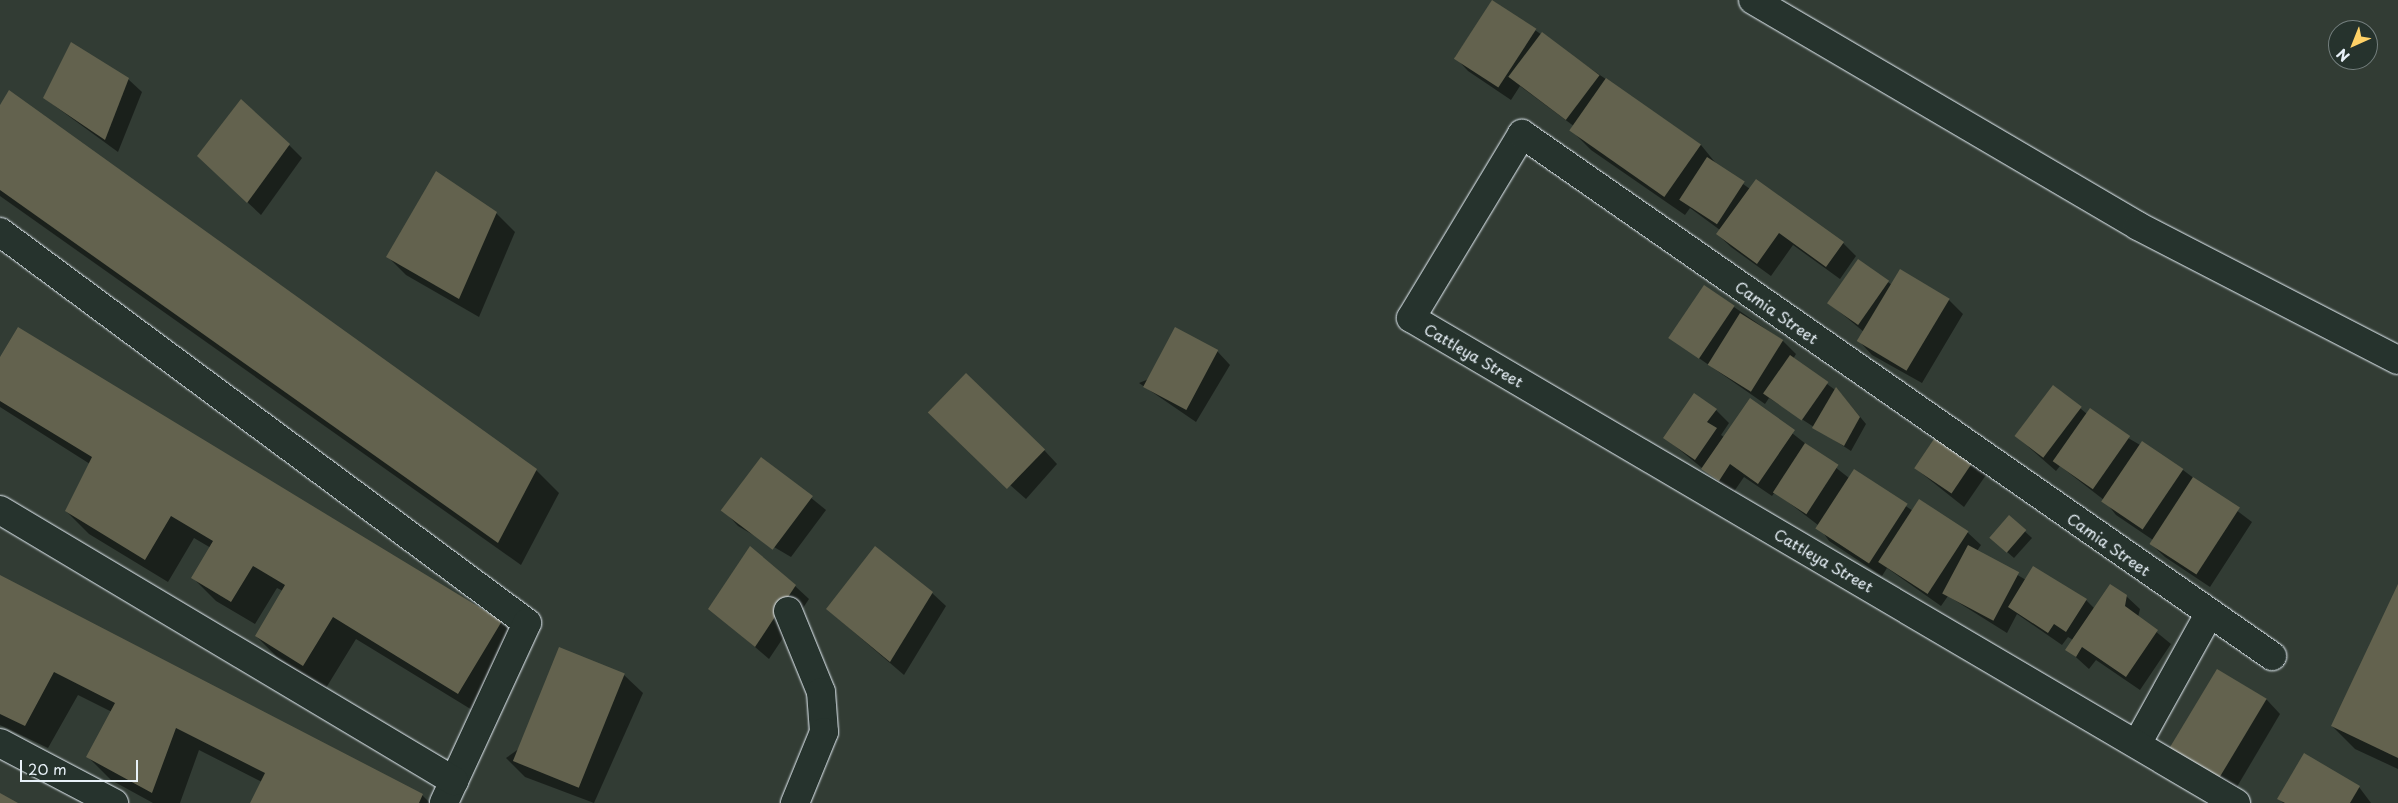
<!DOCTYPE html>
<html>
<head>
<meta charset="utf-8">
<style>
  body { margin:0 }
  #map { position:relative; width:2398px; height:803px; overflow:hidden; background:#323c34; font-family:"Playpen Sans",sans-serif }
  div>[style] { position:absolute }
  .shadow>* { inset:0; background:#0007 }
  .building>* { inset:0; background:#63624e; transform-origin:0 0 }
  .roads { filter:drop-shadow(0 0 1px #e8f1f8) drop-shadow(0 0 1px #e8f1f8) }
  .minor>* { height:28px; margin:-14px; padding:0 14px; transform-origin:14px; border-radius:14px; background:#26332d }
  span { translate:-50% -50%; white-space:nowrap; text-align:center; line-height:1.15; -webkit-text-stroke:4.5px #26332d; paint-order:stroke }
  .street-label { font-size:15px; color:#e8f1f8 }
  .north { position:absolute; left:2328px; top:20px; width:50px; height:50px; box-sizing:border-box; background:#26332d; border:1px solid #747f7e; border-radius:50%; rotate:224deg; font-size:14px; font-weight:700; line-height:20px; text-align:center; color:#e8f1f8 }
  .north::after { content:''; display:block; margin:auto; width:18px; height:22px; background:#ffd166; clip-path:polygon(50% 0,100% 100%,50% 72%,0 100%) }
  .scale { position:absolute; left:20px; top:760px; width:118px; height:22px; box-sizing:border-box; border:2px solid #e8f1f8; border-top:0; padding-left:6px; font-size:15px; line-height:18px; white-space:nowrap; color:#e8f1f8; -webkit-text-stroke:4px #26332d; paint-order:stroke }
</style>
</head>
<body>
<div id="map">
  <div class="shadow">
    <i style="clip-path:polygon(1493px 1px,1701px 145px,1718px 166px,1750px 189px,1843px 243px,1856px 256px,1840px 279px,1793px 245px,1771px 276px,1731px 247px,1717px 234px,1720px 230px,1690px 208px,1685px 215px,1591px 150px,1572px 131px,1575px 127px,1520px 86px,1511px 100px,1468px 71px,1455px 57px)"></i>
    <i style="clip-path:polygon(128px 79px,142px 92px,118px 152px,44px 98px)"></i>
    <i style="clip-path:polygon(0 107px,536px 470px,559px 493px,521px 565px,0 196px)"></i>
    <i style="clip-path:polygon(289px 145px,302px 158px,261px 215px,212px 169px)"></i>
    <i style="clip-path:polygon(496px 213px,515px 232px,479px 317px,406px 275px,387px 256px)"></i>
    <i style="clip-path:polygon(1858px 261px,1892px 285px,1900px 271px,1949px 300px,1963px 314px,1922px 383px,1872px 355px,1859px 341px,1864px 332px,1829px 303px)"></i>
    <i style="clip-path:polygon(1734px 307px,1783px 341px,1796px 354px,1793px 359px,1842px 395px,1866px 424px,1851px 451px,1769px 398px,1765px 404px,1670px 338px)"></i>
    <i style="clip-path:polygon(1217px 351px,1230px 365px,1196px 422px,1139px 383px)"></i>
    <i style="clip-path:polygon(0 359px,501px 622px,524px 645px,482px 716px,356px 639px,326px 688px,279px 659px,256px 636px,283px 591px,277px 588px,255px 624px,216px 601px,193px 578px,211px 548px,194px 538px,168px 582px,89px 534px,66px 511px,90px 464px,0 407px)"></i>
    <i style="clip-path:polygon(2054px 386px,2087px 414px,2183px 470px,2252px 522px,2210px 587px,2165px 557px,2151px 544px,2153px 540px,2116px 515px,2104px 500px,2060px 466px,2056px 471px,2016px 436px)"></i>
    <i style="clip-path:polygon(1750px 400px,1849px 478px,1854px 471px,1913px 511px,1967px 532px,1981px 545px,1977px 551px,2026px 580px,2086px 600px,2095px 609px,2126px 596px,2140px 609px,2138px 617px,2171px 644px,2140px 690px,2096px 660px,2089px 669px,2067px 649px,2073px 640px,2068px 637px,2062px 645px,2017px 614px,2007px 633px,1948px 596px,1941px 606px,1887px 568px,1882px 576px,1829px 541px,1818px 525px,1775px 492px,1772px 496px,1744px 477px,1733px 493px,1665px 438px,1716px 410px,1729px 423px,1721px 435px,1724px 437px)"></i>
    <i style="clip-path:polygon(947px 429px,1044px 450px,1057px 464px,1026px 499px)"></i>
    <i style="clip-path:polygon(762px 458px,826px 510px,791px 557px,738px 526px,725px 512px)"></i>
    <i style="clip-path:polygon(1973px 462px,1986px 475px,1964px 507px,1915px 468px)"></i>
    <i style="clip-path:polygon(2009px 517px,2032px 538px,2014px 558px,1998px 544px)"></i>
    <i style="clip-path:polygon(0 576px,422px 795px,430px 803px,252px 803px,262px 782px,199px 750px,180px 803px,153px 803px,111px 780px,88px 757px,112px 712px,78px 695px,48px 748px,0 725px)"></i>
    <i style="clip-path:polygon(795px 586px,809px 599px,769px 659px,710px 608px)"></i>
    <i style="clip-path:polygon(2398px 587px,2398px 769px,2355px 749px,2332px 726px)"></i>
    <i style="clip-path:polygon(932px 593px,946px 606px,904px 675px,827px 609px)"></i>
    <i style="clip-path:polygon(2217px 671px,2267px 700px,2280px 714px,2228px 802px,2178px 772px)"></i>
    <i style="clip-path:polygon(624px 675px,643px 693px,594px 803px,525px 777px,506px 758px)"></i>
    <i style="clip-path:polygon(2359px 787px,2371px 803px,2283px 803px,2279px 798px)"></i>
  </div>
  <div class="building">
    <i style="left:1492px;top:0;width:53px;height:70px;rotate:33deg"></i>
    <i style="left:1542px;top:32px;width:72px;height:56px;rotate:37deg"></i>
    <i style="clip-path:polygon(71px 42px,129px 78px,105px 140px,43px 98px)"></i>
    <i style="left:1606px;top:78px;width:116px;height:64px;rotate:35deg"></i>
    <i style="clip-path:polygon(9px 90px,537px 469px,498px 543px,0 190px,0 105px)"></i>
    <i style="clip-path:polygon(241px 99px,290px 144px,247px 203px,197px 156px)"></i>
    <i style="left:1707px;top:157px;width:45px;height:51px;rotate:33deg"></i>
    <i style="clip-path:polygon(436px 171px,497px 212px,459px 299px,386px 257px)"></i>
    <i style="clip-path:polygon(1756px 179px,1844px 242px,1826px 267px,1779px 233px,1757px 264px,1716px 234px)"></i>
    <i style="left:1858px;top:259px;width:38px;height:54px;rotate:35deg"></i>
    <i style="left:1900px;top:269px;width:58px;height:84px;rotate:31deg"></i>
    <i style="left:1704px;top:285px;width:37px;height:64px;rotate:34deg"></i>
    <i style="left:1740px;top:313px;width:51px;height:61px;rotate:32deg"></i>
    <i style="clip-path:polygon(18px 327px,502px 621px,458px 694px,333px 617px,303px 666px,255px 636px,285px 585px,253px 566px,231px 602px,191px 578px,213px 541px,171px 516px,145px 560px,65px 511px,92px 457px,0 401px,0 357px)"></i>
    <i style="left:1175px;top:327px;width:49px;height:68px;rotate:28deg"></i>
    <i style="left:1790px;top:355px;width:47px;height:47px;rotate:35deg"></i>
    <i style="left:966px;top:373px;width:110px;height:55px;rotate:44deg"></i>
    <i style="left:2053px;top:385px;width:36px;height:64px;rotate:37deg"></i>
    <i style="clip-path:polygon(1836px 387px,1860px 417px,1844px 446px,1812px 428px)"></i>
    <i style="clip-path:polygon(1694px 393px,1717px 409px,1707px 422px,1717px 428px,1695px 460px,1663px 438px)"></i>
    <i style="clip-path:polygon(1750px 398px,1795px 430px,1758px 484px,1730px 464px,1719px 481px,1701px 469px)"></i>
    <i style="left:2090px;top:408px;width:49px;height:65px;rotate:35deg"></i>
    <i style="left:1936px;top:436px;width:45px;height:39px;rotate:34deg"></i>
    <i style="left:2142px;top:441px;width:50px;height:73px;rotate:34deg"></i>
    <i style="left:1805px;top:443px;width:40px;height:59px;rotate:33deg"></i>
    <i style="left:761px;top:457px;width:65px;height:67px;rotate:37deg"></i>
    <i style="left:1854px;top:469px;width:64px;height:71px;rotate:33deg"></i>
    <i style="left:2193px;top:477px;width:56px;height:80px;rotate:33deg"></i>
    <i style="left:1919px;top:499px;width:59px;height:75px;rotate:33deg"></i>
    <i style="left:2009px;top:515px;width:23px;height:30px;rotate:41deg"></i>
    <i style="left:1968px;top:545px;width:58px;height:55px;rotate:28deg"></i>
    <i style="clip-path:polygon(750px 546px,796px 585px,755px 647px,708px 609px)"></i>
    <i style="clip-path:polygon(875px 546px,933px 592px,890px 662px,826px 609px)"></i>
    <i style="clip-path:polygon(2033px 566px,2087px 599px,2066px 632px,2054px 624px,2048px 633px,2008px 607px)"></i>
    <i style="clip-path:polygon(0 575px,423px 794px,419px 803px,250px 803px,265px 773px,176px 728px,152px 793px,86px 757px,115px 703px,54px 672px,25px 726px,0 714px)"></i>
    <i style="clip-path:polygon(2110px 584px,2127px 595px,2125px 606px,2158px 630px,2126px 677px,2082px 647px,2076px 657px,2065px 650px)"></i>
    <i style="clip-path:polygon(2398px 584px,2398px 758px,2331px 726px)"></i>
    <i style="left:559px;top:647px;width:71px;height:123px;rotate:22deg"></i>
    <i style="left:2217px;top:669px;width:58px;height:105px;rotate:31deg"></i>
    <i style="clip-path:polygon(2304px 753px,2360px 786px,2350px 803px,2285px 803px,2277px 799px)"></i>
    <i style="clip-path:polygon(0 793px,18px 803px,0 803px)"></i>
  </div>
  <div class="roads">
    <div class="minor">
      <i style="left:1753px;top:0;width:446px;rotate:30.4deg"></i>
      <i style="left:2138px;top:226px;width:292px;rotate:27.3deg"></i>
      <i style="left:0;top:232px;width:656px;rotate:36.57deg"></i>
      <i style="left:527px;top:623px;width:198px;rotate:114.8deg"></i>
      <i style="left:0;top:510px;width:529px;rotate:30.83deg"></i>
      <i style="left:788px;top:611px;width:87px;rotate:67.8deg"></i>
      <i style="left:821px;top:692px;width:40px;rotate:85.7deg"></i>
      <i style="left:824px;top:732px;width:77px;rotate:112.2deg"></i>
      <i style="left:0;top:743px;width:129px;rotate:27.8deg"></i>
      <i style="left:2137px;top:744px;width:149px;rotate:-61deg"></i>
      <i style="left:2236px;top:803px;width:957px;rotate:-149.55deg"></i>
      <i style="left:1411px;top:318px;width:215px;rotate:-58.9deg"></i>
      <i style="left:1522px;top:134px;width:914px;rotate:34.84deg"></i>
    </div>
  </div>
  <div class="street-label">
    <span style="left:1777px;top:312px;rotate:35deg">Camia Street</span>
    <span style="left:1474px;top:355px;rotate:30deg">Cattleya Street</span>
    <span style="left:2109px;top:544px;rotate:35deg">Camia Street</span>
    <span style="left:1824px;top:560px;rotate:30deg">Cattleya Street</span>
  </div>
  <div class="north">N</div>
  <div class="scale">20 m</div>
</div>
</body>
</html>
